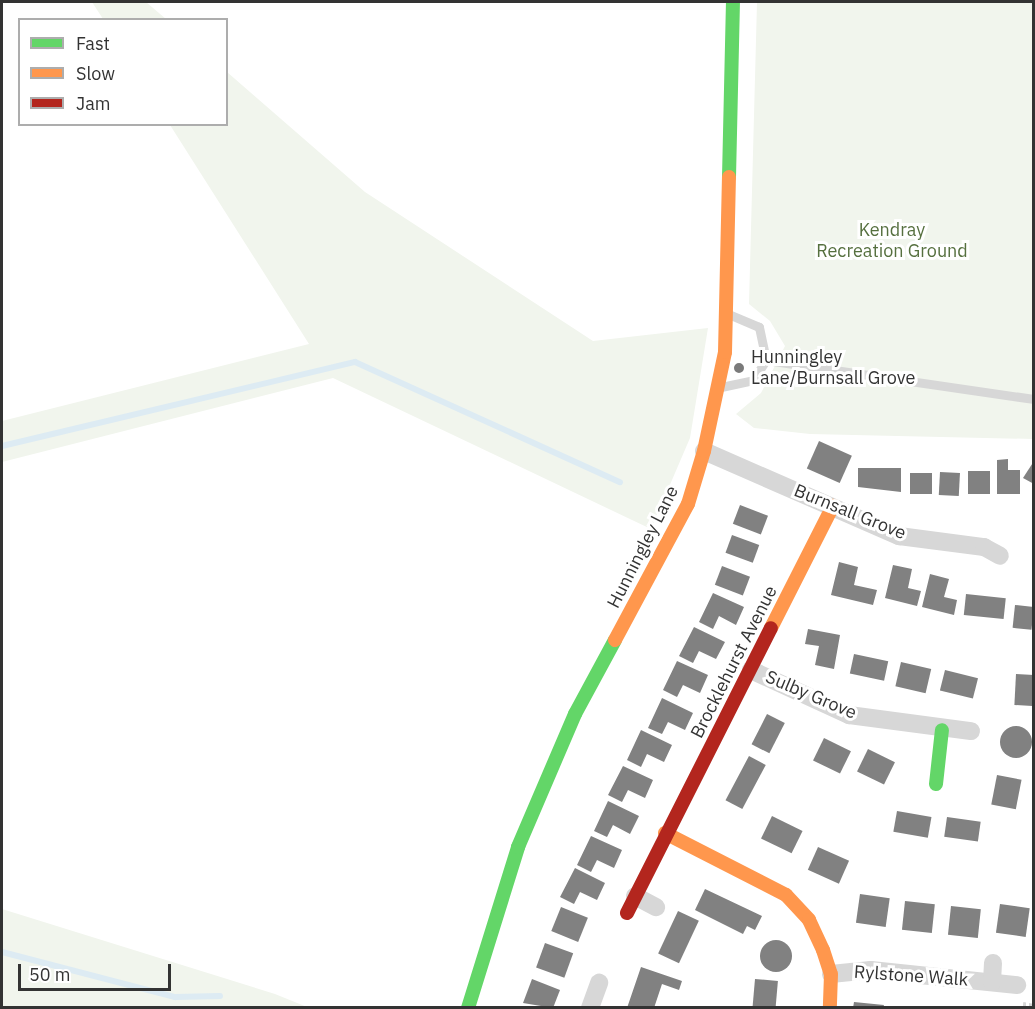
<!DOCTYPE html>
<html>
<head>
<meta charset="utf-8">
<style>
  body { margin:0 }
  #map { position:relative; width:1035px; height:1009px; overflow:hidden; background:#fff; font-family:"IBM Plex Sans",sans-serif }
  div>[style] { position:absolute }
  .green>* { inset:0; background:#f1f5ed }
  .stream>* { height:6px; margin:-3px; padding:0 3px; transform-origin:3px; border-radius:3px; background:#ddebf3 }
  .building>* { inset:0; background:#818181; transform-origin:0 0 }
  .round { border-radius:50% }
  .path>* { height:4px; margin-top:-2px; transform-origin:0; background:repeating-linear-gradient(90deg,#d6d6d6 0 3px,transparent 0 6px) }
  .lane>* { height:9px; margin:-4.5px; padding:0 4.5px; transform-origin:4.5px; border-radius:4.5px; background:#d7d7d7 }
  .street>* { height:18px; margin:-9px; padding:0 9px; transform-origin:9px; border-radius:9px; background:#d7d7d7 }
  .fast>* { height:14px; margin:-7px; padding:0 7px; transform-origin:7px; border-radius:7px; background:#63d668 }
  .slow>* { height:14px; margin:-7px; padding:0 7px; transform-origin:7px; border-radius:7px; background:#ff974d }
  .jam>* { height:14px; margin:-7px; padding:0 7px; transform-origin:7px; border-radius:7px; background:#b3261e }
  .dots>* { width:16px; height:16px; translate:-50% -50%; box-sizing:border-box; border:3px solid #fff; border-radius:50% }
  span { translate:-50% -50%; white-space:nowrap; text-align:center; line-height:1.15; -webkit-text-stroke:6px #fff; paint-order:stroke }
  .park-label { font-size:18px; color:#56703f }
  .poi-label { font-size:18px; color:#333 }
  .left { translate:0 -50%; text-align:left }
  .street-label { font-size:18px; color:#333 }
  .frame { position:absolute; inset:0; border:3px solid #333; pointer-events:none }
  .legend { position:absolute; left:18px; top:18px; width:210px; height:108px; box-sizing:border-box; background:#fff; border:2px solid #adadad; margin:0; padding:8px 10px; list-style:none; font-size:18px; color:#333 }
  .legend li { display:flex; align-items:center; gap:12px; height:30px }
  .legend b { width:30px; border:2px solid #adadad }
  .scale { position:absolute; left:18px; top:964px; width:153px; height:27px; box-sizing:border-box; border:3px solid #333; border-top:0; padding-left:8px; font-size:18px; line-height:21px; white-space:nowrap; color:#333; -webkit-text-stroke:4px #fff; paint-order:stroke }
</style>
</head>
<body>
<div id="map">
  <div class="green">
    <i style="clip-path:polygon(92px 2px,146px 2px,166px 19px,103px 19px)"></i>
    <i style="clip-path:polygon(757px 2px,1033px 2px,1033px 439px,810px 434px,754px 428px,736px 414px,761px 393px,785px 346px,770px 321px,749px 304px)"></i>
    <i style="clip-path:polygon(227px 72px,365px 192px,593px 341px,708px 328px,690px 438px,651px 529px,333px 378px,2px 462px,2px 421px,309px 344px,170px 125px,226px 124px)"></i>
    <i style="clip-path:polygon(2px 909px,275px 994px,307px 1007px,2px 1007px)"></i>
  </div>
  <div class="stream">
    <i style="left:2px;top:446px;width:363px;rotate:-13.4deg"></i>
    <i style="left:355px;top:362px;width:291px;rotate:24.4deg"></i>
    <i style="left:2px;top:952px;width:179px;rotate:14.6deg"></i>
    <i style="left:175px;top:997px;width:45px;rotate:-1.3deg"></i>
  </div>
  <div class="building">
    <i style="left:819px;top:441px;width:36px;height:30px;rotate:24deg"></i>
    <i style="clip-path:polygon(1008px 459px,1008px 470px,1020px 470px,1020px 494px,997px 494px,997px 460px)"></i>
    <i style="clip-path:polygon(1034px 461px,1034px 484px,1023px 478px)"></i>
    <i style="clip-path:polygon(858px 468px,901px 468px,901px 492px,858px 487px)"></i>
    <i style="left:990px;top:471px;width:23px;height:22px;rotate:90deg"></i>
    <i style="left:940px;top:472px;width:20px;height:23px;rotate:3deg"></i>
    <i style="left:910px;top:473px;width:22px;height:21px"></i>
    <i style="left:740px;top:505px;width:30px;height:20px;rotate:21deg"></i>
    <i style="left:732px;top:535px;width:29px;height:19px;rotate:20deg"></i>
    <i style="clip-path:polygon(839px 562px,858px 567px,854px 585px,877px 590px,873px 605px,831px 595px)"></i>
    <i style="clip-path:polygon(893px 565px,912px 569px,908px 588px,921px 591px,917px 606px,885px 598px)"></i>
    <i style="left:722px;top:566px;width:30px;height:20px;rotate:21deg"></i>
    <i style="clip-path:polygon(930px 574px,949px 579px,944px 597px,957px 600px,954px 615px,922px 607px)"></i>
    <i style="clip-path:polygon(713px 593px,744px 607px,736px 625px,719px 616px,713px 629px,699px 622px)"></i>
    <i style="left:966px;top:594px;width:40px;height:21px;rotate:6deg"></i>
    <i style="left:1015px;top:605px;width:19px;height:23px;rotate:6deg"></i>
    <i style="clip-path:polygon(694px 627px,725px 642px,716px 659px,699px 651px,693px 663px,679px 656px)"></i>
    <i style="clip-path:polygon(808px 629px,840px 635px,834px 669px,815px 665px,819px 646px,805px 644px)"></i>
    <i style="left:854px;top:654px;width:35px;height:20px;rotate:12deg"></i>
    <i style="clip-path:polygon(677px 661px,708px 675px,700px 693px,683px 685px,677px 697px,663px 690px)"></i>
    <i style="left:901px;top:662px;width:31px;height:25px;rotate:13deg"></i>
    <i style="left:945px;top:670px;width:34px;height:21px;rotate:14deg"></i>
    <i style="left:1016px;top:674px;width:18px;height:31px;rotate:3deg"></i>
    <i style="clip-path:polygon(662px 698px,693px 713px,685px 730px,668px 722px,662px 734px,648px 728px)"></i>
    <i style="left:767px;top:714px;width:20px;height:34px;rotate:27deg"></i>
    <i class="round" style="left:1000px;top:726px;width:32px;height:32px"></i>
    <i style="clip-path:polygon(641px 730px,672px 745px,664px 762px,647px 754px,641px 767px,627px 760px)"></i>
    <i style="left:824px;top:738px;width:30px;height:25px;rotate:26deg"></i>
    <i style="left:868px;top:749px;width:30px;height:25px;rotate:26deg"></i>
    <i style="left:749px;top:756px;width:19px;height:50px;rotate:28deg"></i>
    <i style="clip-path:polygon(623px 766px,653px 780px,645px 798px,628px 790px,622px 802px,608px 795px)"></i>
    <i style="left:997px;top:775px;width:25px;height:30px;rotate:11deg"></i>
    <i style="clip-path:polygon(608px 801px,639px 816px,630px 834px,613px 825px,607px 837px,594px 831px)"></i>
    <i style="left:897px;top:811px;width:35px;height:21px;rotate:10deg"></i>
    <i style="left:772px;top:816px;width:34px;height:25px;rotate:26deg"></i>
    <i style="left:947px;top:817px;width:34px;height:20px;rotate:8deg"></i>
    <i style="clip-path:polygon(591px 836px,622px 850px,614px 868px,597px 860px,591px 872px,577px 865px)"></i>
    <i style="left:818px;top:847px;width:34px;height:25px;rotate:24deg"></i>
    <i style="clip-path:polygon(575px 868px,605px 883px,597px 900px,580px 892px,574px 904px,560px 897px)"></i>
    <i style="clip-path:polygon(705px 889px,762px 916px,755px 930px,747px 926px,743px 934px,695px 910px)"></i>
    <i style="left:860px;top:894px;width:30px;height:29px;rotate:8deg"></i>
    <i style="left:905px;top:901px;width:30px;height:29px;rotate:6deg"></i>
    <i style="left:1000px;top:904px;width:30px;height:29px;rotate:8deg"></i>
    <i style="left:951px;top:906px;width:30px;height:29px;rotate:6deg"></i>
    <i style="left:561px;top:907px;width:29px;height:26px;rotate:22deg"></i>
    <i style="left:678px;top:911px;width:23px;height:47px;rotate:25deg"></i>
    <i class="round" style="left:760px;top:940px;width:32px;height:32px"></i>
    <i style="left:545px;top:943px;width:30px;height:26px;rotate:20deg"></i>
    <i style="clip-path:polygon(641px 967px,682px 981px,679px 990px,662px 984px,654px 1008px,627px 1008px)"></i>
    <i style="clip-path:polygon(532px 979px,560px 990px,553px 1008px,523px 1003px)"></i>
    <i style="left:755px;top:979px;width:23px;height:29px;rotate:5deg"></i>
    <i style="clip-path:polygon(854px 1002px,884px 1005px,883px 1008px,853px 1008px)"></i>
  </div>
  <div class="path">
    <i style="left:1023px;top:1004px;width:11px;rotate:10deg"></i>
  </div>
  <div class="lane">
    <i style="left:766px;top:360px;width:271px;rotate:8.3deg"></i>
    <i style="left:721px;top:387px;width:33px;rotate:-12deg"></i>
    <i style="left:753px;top:380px;width:24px;rotate:-57deg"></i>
    <i style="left:766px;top:360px;width:34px;rotate:-102deg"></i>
    <i style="left:759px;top:327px;width:33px;rotate:-157deg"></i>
  </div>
  <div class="street">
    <i style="left:704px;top:451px;width:213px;rotate:23.6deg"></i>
    <i style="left:899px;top:536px;width:86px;rotate:7.4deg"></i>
    <i style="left:984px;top:547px;width:18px;rotate:29deg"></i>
    <i style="left:751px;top:670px;width:108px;rotate:24.7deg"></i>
    <i style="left:849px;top:715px;width:123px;rotate:7.5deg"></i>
    <i style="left:635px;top:896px;width:24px;rotate:28deg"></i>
    <i style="left:831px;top:974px;width:40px;rotate:-5.7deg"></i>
    <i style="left:871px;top:970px;width:147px;rotate:5.9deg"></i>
    <i style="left:992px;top:982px;width:19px;rotate:-87deg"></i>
    <i style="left:590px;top:1008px;width:27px;rotate:-70deg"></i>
  </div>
  <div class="fast">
    <i style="left:729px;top:177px;width:175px;rotate:-88.7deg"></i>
    <i style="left:936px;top:784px;width:54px;rotate:-83.7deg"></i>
    <i style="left:468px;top:1008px;width:169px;rotate:-72.7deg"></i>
    <i style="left:518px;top:847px;width:145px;rotate:-66.8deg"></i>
    <i style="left:575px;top:714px;width:84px;rotate:-61.6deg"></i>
  </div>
  <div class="slow">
    <i style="left:771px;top:628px;width:137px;rotate:-63.1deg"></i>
    <i style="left:615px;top:640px;width:154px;rotate:-61.8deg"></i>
    <i style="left:688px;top:504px;width:55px;rotate:-73.2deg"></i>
    <i style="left:704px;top:451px;width:101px;rotate:-78deg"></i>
    <i style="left:725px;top:352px;width:175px;rotate:-88.7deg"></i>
    <i style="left:665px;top:833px;width:136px;rotate:27.1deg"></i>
    <i style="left:786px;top:895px;width:34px;rotate:47deg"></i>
    <i style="left:809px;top:920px;width:33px;rotate:65deg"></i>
    <i style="left:823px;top:950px;width:25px;rotate:72deg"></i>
    <i style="left:831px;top:974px;width:34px;rotate:92deg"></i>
  </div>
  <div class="jam">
    <i style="left:627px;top:913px;width:319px;rotate:-63.2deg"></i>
  </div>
  <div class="dots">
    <i style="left:739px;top:368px;background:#7a7a7a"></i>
  </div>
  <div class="park-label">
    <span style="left:892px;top:241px">Kendray<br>Recreation Ground</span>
  </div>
  <div class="poi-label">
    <span class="left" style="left:751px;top:368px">Hunningley<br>Lane/Burnsall Grove</span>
  </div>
  <div class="street-label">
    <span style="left:850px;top:512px;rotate:22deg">Burnsall Grove</span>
    <span style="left:643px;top:547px;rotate:-63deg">Hunningley Lane</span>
    <span style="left:734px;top:662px;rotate:-63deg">Brocklehurst Avenue</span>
    <span style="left:811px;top:695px;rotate:23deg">Sulby Grove</span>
    <span style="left:911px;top:976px;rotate:4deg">Rylstone Walk</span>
  </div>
  <div class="frame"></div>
  <ul class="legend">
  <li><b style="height:8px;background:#63d668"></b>Fast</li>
  <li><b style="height:8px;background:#ff974d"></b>Slow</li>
  <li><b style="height:8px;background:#b3261e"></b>Jam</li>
  </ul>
  <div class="scale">50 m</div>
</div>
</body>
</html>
